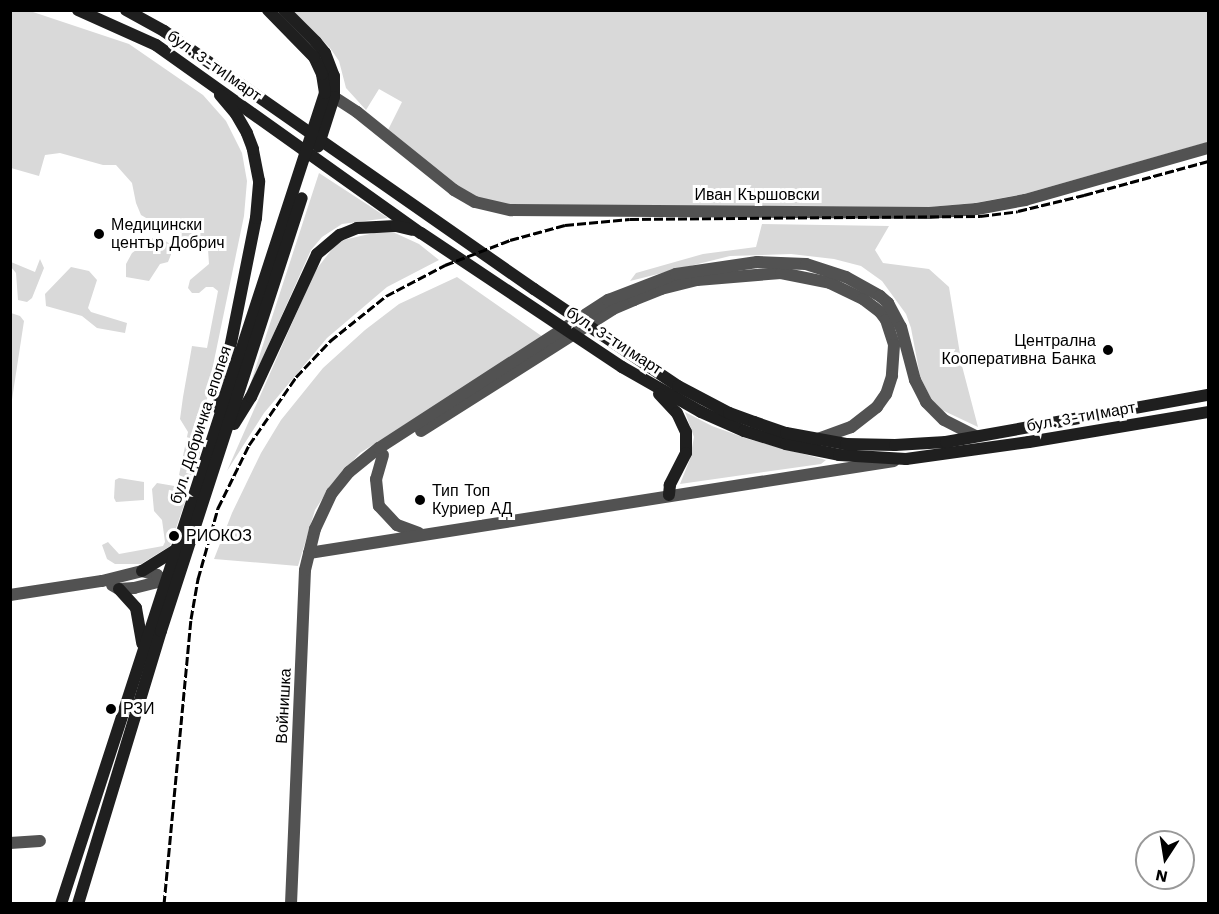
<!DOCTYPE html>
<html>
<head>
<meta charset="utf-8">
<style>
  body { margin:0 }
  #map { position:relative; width:1219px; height:914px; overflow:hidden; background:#fff; font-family:"Work Sans",sans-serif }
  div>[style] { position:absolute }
  .green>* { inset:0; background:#d9d9d9 }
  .street>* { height:12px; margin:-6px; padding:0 6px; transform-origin:6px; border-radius:6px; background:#525252 }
  .secondary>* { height:12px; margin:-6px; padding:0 6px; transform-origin:6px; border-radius:6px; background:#1f1f1f }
  .rail>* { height:3px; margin-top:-1.5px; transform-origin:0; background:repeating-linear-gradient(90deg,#000 0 9px,transparent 0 12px) }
  .dots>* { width:16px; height:16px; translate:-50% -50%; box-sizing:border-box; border:3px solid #fff; border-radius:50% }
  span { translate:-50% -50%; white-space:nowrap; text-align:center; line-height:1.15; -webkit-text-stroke:6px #fff; paint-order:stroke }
  .street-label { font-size:16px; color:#000 }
  .poi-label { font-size:16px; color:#000 }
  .left { translate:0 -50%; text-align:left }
  .right { translate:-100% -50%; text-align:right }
  .frame { position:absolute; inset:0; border:12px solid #000; pointer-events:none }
  .north { position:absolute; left:1135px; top:830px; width:60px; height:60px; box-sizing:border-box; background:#fff; border:2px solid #999; border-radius:50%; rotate:192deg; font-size:16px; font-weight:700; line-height:24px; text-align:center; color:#000 }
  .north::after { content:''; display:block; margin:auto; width:21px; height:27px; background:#000; clip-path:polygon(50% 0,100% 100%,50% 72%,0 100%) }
</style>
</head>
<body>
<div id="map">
  <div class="green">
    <i style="clip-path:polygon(11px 11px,30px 11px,129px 44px,203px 95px,226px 121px,242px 153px,247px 181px,244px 216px,209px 385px,198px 465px,187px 481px,179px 475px,188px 432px,180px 419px,183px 397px,192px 346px,207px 348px,218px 291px,213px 287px,206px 287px,199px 293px,192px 293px,188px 288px,190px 280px,209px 264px,208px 249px,203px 242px,177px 236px,141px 215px,136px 203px,132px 183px,116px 165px,103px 165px,60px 153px,45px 155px,39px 176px,11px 168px)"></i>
    <i style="clip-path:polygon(293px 11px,1208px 11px,1208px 142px,1024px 194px,975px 203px,928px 207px,512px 206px,476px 198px,456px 187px,388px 130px,402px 102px,379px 89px,366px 110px,346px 88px,339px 61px,330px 48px)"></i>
    <i style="clip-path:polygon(319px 173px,388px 218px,342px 224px,322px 237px,311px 250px,248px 391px)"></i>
    <i style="clip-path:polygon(762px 224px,889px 226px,875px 250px,883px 263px,929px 269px,949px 287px,962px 366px,978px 427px,942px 410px,930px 397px,920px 376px,911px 328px,906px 314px,882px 281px,861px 266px,834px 259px,791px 254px,730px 256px,630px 281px,636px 273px,703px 254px,756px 247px)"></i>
    <i style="clip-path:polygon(374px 233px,395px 233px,419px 244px,439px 260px,387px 287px,327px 338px,264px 413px,227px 471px,315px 271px,333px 248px,343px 240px)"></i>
    <i style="clip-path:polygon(157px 235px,174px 247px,168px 262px,160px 264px,149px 281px,126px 277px,126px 264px,132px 253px)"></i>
    <i style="clip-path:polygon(40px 259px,44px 268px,32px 298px,27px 302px,18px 300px,16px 273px,11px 267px,11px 262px,35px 272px)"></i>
    <i style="clip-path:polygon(71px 267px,89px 271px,97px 280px,88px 308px,91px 312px,127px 323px,125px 333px,97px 328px,82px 316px,46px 306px,45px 294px)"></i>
    <i style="clip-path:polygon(457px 277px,543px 337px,360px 453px,331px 485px,315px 510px,298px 566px,214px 559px,232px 513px,261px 453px,281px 420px,323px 368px,365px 330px,399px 304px)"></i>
    <i style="clip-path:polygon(11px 313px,20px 316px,24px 321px,11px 406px)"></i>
    <i style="clip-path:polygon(685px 412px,712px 426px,748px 439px,826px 460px,821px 464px,680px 484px,690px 459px,694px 437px)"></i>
    <i style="clip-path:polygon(119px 478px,144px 482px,144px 500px,116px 502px,114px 498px,115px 480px)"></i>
    <i style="clip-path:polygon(157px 483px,186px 488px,188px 493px,170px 546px,141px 564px,115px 564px,107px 559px,102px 545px,108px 542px,119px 554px,163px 546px,165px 542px,162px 520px,154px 511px,152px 489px)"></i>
  </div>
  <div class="street">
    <i style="left:334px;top:97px;width:27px;rotate:33deg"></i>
    <i style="left:357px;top:112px;width:124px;rotate:38.8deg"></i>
    <i style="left:454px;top:190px;width:24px;rotate:30deg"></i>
    <i style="left:475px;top:202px;width:37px;rotate:13deg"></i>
    <i style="left:511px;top:210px;width:418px;rotate:0.4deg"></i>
    <i style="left:929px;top:213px;width:48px;rotate:-4.8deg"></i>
    <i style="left:977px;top:209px;width:49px;rotate:-10.6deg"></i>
    <i style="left:1025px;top:200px;width:190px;rotate:-15.9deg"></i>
    <i style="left:421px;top:431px;width:227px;rotate:-32.4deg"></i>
    <i style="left:613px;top:309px;width:23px;rotate:-23deg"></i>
    <i style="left:634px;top:300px;width:29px;rotate:-22deg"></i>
    <i style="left:661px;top:289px;width:37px;rotate:-14deg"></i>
    <i style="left:697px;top:280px;width:84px;rotate:-4.8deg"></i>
    <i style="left:781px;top:273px;width:50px;rotate:11.5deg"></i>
    <i style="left:830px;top:283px;width:37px;rotate:26deg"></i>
    <i style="left:863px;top:299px;width:21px;rotate:37deg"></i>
    <i style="left:880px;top:312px;width:10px;rotate:53deg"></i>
    <i style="left:886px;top:320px;width:26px;rotate:72deg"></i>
    <i style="left:894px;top:345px;width:31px;rotate:94deg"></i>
    <i style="left:892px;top:376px;width:19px;rotate:108deg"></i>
    <i style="left:886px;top:394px;width:16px;rotate:125deg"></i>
    <i style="left:877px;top:407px;width:33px;rotate:142deg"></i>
    <i style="left:851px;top:427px;width:35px;rotate:160deg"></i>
    <i style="left:383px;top:455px;width:25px;rotate:106deg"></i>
    <i style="left:376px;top:479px;width:27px;rotate:84deg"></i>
    <i style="left:379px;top:506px;width:26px;rotate:47deg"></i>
    <i style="left:397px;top:525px;width:23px;rotate:20deg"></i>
    <i style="left:309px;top:553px;width:592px;rotate:-8.94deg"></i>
    <i style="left:112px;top:585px;width:8px;rotate:30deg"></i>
    <i style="left:119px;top:589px;width:15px;rotate:-4deg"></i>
    <i style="left:134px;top:588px;width:37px;rotate:-14deg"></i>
    <i style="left:10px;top:595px;width:93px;rotate:-8.7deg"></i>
    <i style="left:102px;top:581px;width:41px;rotate:-14deg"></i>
    <i style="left:142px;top:571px;width:16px;rotate:15deg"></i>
    <i style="left:157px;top:575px;width:20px;rotate:49deg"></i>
    <i style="left:10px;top:843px;width:30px;rotate:-4deg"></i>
    <i style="left:291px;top:904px;width:334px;rotate:-87.6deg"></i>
    <i style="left:305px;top:570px;width:42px;rotate:-76.3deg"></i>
    <i style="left:315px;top:529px;width:40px;rotate:-65deg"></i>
    <i style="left:332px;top:493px;width:27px;rotate:-51deg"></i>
    <i style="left:349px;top:472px;width:38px;rotate:-39deg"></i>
    <i style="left:379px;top:448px;width:273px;rotate:-32.9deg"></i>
    <i style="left:608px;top:300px;width:73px;rotate:-20.9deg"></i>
    <i style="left:676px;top:274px;width:82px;rotate:-8.4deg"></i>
    <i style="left:757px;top:262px;width:49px;rotate:2.3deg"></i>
    <i style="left:806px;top:264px;width:42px;rotate:18deg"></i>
    <i style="left:846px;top:277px;width:39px;rotate:29deg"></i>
    <i style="left:880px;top:296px;width:11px;rotate:41deg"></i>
    <i style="left:888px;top:303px;width:27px;rotate:62deg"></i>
    <i style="left:901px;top:327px;width:55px;rotate:75.2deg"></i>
    <i style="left:915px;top:380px;width:25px;rotate:63deg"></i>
    <i style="left:926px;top:402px;width:25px;rotate:45deg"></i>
    <i style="left:944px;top:420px;width:35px;rotate:27deg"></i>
  </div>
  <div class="secondary">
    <i style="left:78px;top:10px;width:85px;rotate:24.2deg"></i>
    <i style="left:156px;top:45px;width:325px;rotate:35.4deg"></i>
    <i style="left:421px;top:233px;width:242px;rotate:33.7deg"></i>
    <i style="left:622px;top:367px;width:91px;rotate:29.7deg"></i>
    <i style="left:701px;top:412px;width:47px;rotate:23.8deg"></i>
    <i style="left:744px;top:431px;width:44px;rotate:17.2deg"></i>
    <i style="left:786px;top:444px;width:54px;rotate:11.7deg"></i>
    <i style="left:839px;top:455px;width:67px;rotate:3.4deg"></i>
    <i style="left:906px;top:459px;width:124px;rotate:-7.9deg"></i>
    <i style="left:1029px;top:442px;width:181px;rotate:-9.5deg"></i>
    <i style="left:126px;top:10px;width:43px;rotate:28.9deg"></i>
    <i style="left:164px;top:31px;width:451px;rotate:34.9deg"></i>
    <i style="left:534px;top:289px;width:174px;rotate:34deg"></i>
    <i style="left:678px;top:386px;width:58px;rotate:27.9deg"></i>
    <i style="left:729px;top:413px;width:27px;rotate:20deg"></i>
    <i style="left:754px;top:422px;width:34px;rotate:19deg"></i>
    <i style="left:786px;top:433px;width:61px;rotate:10.4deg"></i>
    <i style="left:846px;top:444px;width:49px;rotate:1.2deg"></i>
    <i style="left:895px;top:445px;width:51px;rotate:-3.4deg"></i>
    <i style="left:946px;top:442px;width:266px;rotate:-10.2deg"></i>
    <i style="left:284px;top:10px;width:45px;rotate:45deg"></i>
    <i style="left:316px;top:42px;width:14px;rotate:51deg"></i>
    <i style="left:325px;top:53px;width:25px;rotate:69deg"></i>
    <i style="left:334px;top:76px;width:21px;rotate:90deg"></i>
    <i style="left:334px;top:97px;width:52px;rotate:107.7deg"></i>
    <i style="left:659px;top:394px;width:26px;rotate:47deg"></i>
    <i style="left:677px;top:413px;width:21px;rotate:65deg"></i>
    <i style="left:686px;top:432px;width:21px;rotate:90deg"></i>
    <i style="left:686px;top:453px;width:36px;rotate:117deg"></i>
    <i style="left:670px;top:485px;width:10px;rotate:96deg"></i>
    <i style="left:218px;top:408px;width:194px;rotate:-78.7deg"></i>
    <i style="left:256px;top:218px;width:37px;rotate:-85deg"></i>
    <i style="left:259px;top:181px;width:33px;rotate:-101deg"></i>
    <i style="left:253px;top:149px;width:17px;rotate:-111deg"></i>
    <i style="left:247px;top:133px;width:22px;rotate:-120deg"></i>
    <i style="left:236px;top:114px;width:25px;rotate:-130deg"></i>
    <i style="left:234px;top:424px;width:32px;rotate:-58deg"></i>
    <i style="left:251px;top:397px;width:157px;rotate:-65.2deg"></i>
    <i style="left:317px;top:254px;width:30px;rotate:-40deg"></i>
    <i style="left:340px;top:235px;width:18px;rotate:-22deg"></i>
    <i style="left:357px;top:228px;width:39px;rotate:-3deg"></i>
    <i style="left:396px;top:226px;width:17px;rotate:13deg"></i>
    <i style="left:142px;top:571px;width:40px;rotate:-32deg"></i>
    <i style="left:119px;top:589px;width:25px;rotate:48deg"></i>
    <i style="left:136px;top:608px;width:36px;rotate:80deg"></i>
    <i style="left:61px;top:904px;width:853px;rotate:-71.97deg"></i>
    <i style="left:325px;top:93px;width:19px;rotate:-99deg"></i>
    <i style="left:322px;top:74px;width:19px;rotate:-115deg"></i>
    <i style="left:314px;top:57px;width:66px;rotate:-134.4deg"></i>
    <i style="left:78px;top:904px;width:285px;rotate:-73.1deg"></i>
    <i style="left:161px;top:631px;width:455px;rotate:-72deg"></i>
  </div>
  <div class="rail">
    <i style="left:164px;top:904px;width:286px;rotate:-84.6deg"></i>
    <i style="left:191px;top:619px;width:41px;rotate:-80.1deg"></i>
    <i style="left:198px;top:579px;width:74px;rotate:-74.3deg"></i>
    <i style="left:218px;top:508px;width:70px;rotate:-63.8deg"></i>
    <i style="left:249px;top:445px;width:83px;rotate:-55.3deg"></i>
    <i style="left:296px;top:377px;width:50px;rotate:-46.6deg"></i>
    <i style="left:330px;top:341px;width:72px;rotate:-38.8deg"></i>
    <i style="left:386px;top:296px;width:67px;rotate:-27.7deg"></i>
    <i style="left:445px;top:265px;width:70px;rotate:-21deg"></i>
    <i style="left:510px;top:240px;width:57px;rotate:-15.3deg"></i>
    <i style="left:565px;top:225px;width:65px;rotate:-5.3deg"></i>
    <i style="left:630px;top:219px;width:350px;rotate:-0.5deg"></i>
    <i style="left:980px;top:216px;width:38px;rotate:-7deg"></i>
    <i style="left:1018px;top:211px;width:68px;rotate:-13.6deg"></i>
    <i style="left:1084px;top:195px;width:129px;rotate:-15.3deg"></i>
  </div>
  <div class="dots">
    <i style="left:99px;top:234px;background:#000"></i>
    <i style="left:1108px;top:350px;background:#000"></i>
    <i style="left:420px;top:500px;background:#000"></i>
    <i style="left:174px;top:536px;background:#000"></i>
    <i style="left:111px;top:709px;background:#000"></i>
  </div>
  <div class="street-label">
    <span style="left:214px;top:66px;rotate:35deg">бул. 3-ти март</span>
    <span style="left:757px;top:195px">Иван Кършовски</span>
    <span style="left:614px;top:341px;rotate:33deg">бул. 3-ти март</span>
    <span style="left:1081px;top:417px;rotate:-10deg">бул. 3-ти март</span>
    <span style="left:201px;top:425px;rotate:-72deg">бул. Добричка епопея</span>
    <span style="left:284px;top:706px;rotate:-87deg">Войнишка</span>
  </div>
  <div class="poi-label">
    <span class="left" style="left:111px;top:234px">Медицински<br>център Добрич</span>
    <span class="right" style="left:1096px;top:350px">Централна<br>Кооперативна Банка</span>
    <span class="left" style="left:432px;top:500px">Тип Топ<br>Куриер АД</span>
    <span class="left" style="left:186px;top:536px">РИОКОЗ</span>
    <span class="left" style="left:123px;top:709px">РЗИ</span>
  </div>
  <div class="frame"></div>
  <div class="north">N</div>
</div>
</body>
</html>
